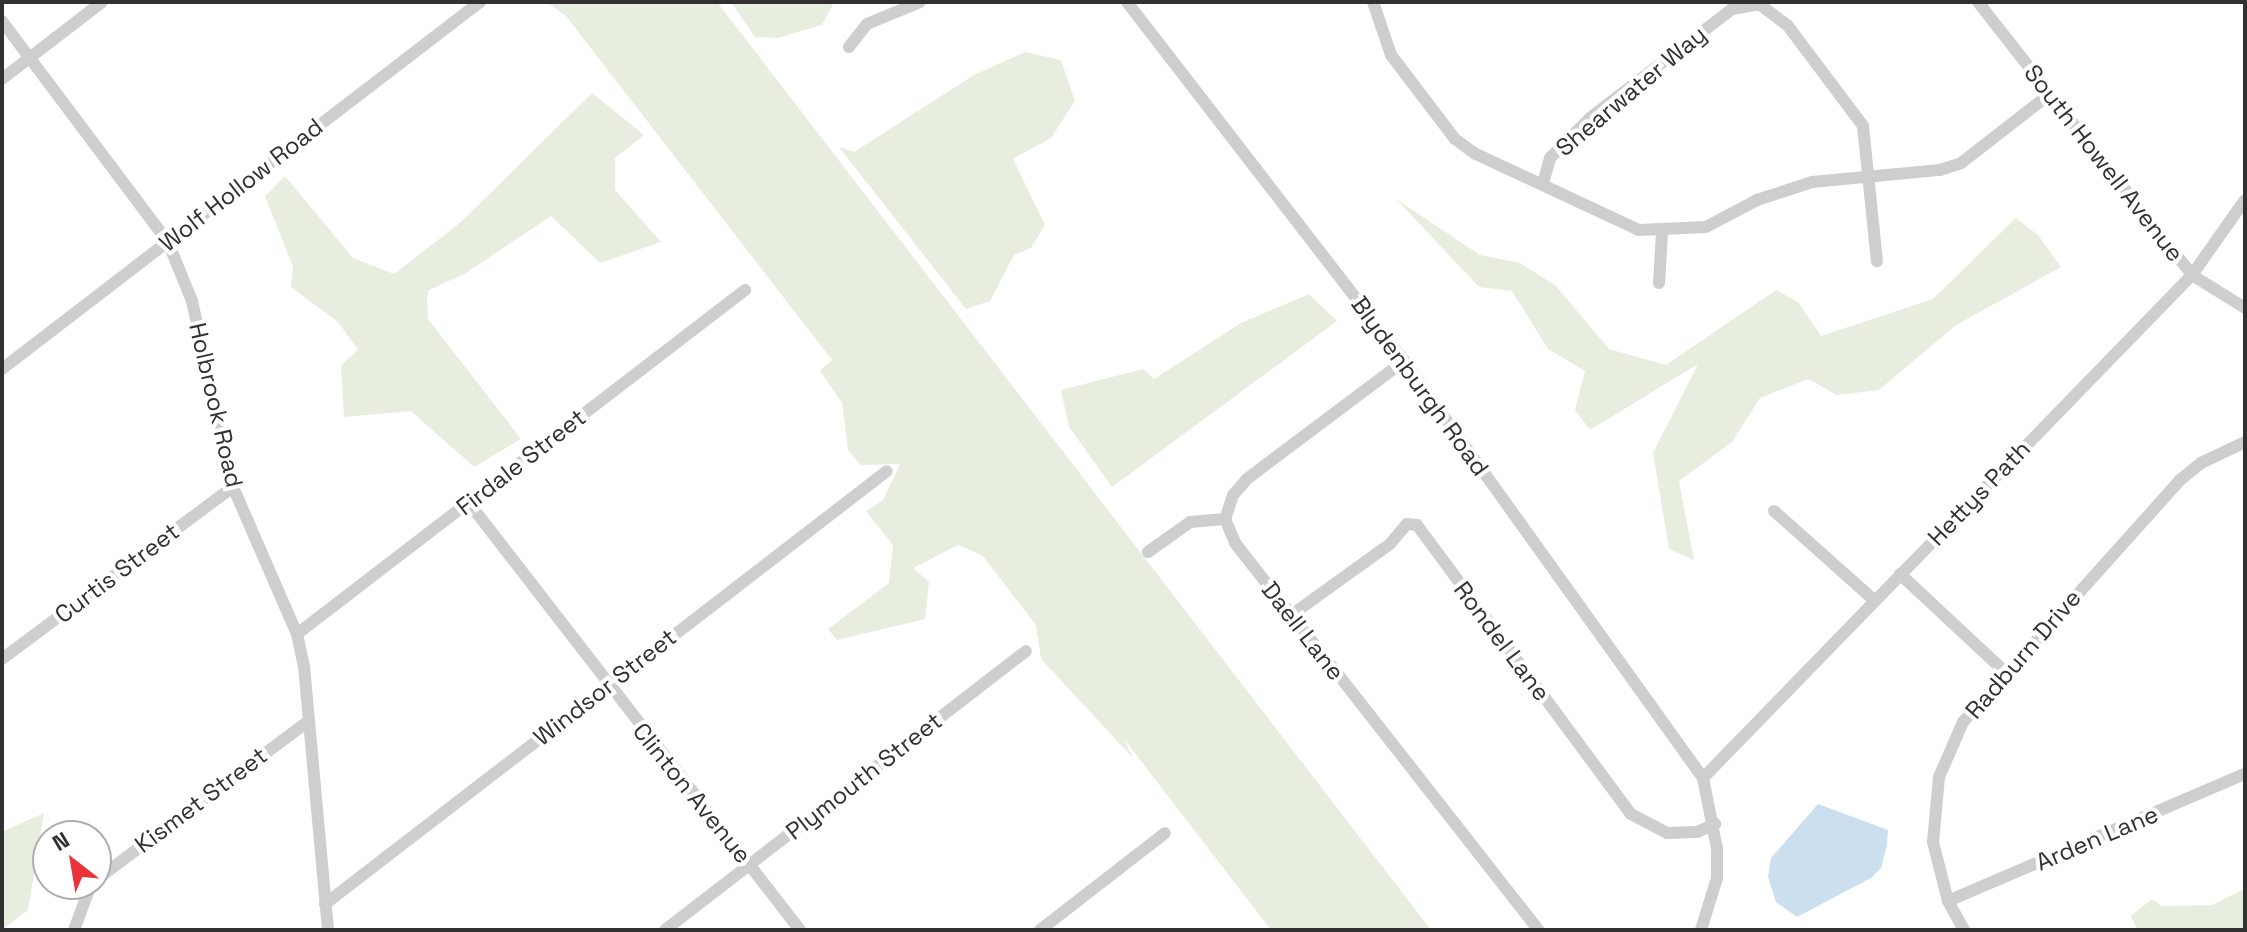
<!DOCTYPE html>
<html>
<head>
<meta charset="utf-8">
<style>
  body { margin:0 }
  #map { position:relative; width:2247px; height:932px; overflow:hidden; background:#fff; font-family:"Space Grotesk",sans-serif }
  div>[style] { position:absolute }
  .green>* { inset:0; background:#e7eedf }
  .water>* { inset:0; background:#cbdfee }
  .minor>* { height:12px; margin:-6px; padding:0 6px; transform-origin:6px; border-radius:6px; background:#cecece }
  span { translate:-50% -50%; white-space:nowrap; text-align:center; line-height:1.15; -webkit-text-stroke:8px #fff; paint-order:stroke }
  .street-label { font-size:24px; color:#313131 }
  .frame { position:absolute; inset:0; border:4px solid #313131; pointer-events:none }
  .north { position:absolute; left:32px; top:820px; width:80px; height:80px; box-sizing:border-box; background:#fff; border:2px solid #adadad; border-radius:50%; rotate:329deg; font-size:22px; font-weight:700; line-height:32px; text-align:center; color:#313131 }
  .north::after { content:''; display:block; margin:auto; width:28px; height:36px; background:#e93239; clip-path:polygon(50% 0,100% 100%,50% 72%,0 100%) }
</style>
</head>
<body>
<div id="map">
  <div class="green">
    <i style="clip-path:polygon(546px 2px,717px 2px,1431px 930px,1271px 930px,1124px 739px,1133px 758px,1041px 659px,1036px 625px,982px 555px,958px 545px,913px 568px,929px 582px,925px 619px,837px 640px,828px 629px,889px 583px,893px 545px,866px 511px,883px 500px,900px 464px,861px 465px,848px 450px,842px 403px,820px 371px,832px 360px,566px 16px)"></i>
    <i style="clip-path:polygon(731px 2px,834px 2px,822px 25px,777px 38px,755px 37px)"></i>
    <i style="clip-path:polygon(1025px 52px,1061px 60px,1075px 101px,1051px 138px,1013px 159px,1045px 225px,1031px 248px,1014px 255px,990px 301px,966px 309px,839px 147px,854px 152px,974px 75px)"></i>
    <i style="clip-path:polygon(592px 93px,644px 135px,615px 158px,615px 190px,661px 242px,600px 263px,551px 216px,466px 273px,429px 290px,427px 297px,428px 319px,521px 439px,474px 467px,411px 411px,344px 417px,341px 365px,358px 350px,338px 322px,291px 287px,293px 267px,265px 196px,285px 176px,353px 258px,394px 274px,461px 222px)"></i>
    <i style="clip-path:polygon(1396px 199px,1480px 255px,1520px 263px,1556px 286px,1609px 349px,1666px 365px,1776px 290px,1798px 302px,1821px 336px,1933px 299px,2016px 218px,2038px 235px,2061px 267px,1956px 325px,1879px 390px,1837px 395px,1808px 379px,1760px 398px,1732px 442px,1679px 481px,1694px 560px,1669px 549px,1653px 453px,1698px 364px,1590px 430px,1575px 410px,1585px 371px,1548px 349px,1512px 291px,1479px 287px)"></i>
    <i style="clip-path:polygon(1309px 294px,1337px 321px,1112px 487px,1069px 427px,1061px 390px,1143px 369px,1154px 379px,1241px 323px)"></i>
    <i style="clip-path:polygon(44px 813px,28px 910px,2px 930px,2px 832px)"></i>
    <i style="clip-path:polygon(2245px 889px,2245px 930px,2137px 930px,2131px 916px,2152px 899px,2162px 906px,2212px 905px)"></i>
  </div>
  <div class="water">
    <i style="clip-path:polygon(1818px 804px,1888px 830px,1887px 845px,1881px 868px,1871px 878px,1797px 917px,1776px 902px,1768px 877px,1771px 858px)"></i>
  </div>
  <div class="minor">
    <i style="left:1127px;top:2px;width:453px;rotate:52.3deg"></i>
    <i style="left:1404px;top:361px;width:513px;rotate:54.36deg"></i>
    <i style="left:1703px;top:778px;width:72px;rotate:78.8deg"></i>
    <i style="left:1717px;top:849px;width:29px;rotate:90deg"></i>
    <i style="left:1717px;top:878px;width:54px;rotate:107.1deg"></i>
    <i style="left:1373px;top:2px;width:56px;rotate:71.2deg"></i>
    <i style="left:1391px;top:55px;width:106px;rotate:52.7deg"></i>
    <i style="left:1455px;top:139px;width:26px;rotate:36deg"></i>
    <i style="left:1476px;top:154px;width:180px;rotate:25deg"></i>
    <i style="left:1639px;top:230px;width:67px;rotate:-2.6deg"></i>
    <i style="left:1706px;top:227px;width:58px;rotate:-27.9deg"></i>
    <i style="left:1757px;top:200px;width:58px;rotate:-18.1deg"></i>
    <i style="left:1812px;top:182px;width:129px;rotate:-5.4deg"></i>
    <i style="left:1940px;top:170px;width:22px;rotate:-18deg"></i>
    <i style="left:1961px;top:163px;width:113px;rotate:-37.8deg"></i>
    <i style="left:1978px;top:2px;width:347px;rotate:51.9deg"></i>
    <i style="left:2192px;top:275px;width:62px;rotate:31.9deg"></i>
    <i style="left:2px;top:21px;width:276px;rotate:53.1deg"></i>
    <i style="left:168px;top:242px;width:64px;rotate:67.9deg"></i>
    <i style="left:192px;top:301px;width:190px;rotate:77.6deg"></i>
    <i style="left:233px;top:487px;width:160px;rotate:66.5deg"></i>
    <i style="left:297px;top:634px;width:33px;rotate:78deg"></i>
    <i style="left:304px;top:666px;width:265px;rotate:84.8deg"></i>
    <i style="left:849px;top:47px;width:29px;rotate:-52deg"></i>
    <i style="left:867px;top:24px;width:57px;rotate:-22.5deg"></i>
    <i style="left:2px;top:79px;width:126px;rotate:-37.6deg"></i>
    <i style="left:1543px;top:183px;width:26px;rotate:-74deg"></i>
    <i style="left:1550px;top:158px;width:57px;rotate:-45deg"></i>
    <i style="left:1590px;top:118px;width:179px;rotate:-37.5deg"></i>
    <i style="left:1732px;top:9px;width:27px;rotate:-10deg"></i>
    <i style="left:1759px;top:4px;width:36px;rotate:37deg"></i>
    <i style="left:1788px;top:26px;width:125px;rotate:53.1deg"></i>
    <i style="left:1863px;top:126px;width:136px;rotate:84.1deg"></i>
    <i style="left:1659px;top:283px;width:50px;rotate:-86.6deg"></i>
    <i style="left:1404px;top:361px;width:196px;rotate:143.1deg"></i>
    <i style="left:1247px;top:479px;width:21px;rotate:131deg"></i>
    <i style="left:1233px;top:495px;width:25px;rotate:108deg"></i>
    <i style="left:1225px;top:519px;width:26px;rotate:67deg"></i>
    <i style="left:1235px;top:543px;width:492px;rotate:51.9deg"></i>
    <i style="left:2px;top:369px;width:603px;rotate:-37.52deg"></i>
    <i style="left:469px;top:503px;width:540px;rotate:52.22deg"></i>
    <i style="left:1774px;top:511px;width:135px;rotate:41.7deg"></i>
    <i style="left:1148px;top:552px;width:52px;rotate:-35.5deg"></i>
    <i style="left:1190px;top:522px;width:35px;rotate:-5deg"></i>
    <i style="left:1900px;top:574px;width:144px;rotate:43deg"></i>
    <i style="left:1290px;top:616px;width:123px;rotate:-35.8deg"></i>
    <i style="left:1390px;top:544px;width:26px;rotate:-50deg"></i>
    <i style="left:1407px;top:524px;width:10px;rotate:6deg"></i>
    <i style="left:1417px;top:525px;width:360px;rotate:53.5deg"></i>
    <i style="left:1631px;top:814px;width:41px;rotate:27.8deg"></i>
    <i style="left:1667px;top:833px;width:30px;rotate:-2deg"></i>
    <i style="left:1697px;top:832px;width:20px;rotate:-24deg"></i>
    <i style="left:297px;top:634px;width:565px;rotate:-37.52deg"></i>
    <i style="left:2px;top:659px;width:288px;rotate:-36.7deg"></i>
    <i style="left:1703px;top:778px;width:702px;rotate:-45.81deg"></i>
    <i style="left:2192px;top:275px;width:92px;rotate:-54.8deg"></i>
    <i style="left:96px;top:880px;width:264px;rotate:-36.8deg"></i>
    <i style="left:1948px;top:901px;width:323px;rotate:-23.2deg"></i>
    <i style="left:325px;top:904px;width:709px;rotate:-37.61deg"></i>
    <i style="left:74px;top:930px;width:49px;rotate:-69.7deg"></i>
    <i style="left:665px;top:930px;width:456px;rotate:-37.7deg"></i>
    <i style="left:1040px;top:930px;width:158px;rotate:-37.8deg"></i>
    <i style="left:1964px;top:930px;width:33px;rotate:-119deg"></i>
    <i style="left:1948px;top:901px;width:61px;rotate:-104.3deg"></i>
    <i style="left:1933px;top:842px;width:65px;rotate:-84.7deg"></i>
    <i style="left:1939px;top:777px;width:60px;rotate:-66.4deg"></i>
    <i style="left:1963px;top:722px;width:325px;rotate:-48.1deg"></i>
    <i style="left:2180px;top:480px;width:27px;rotate:-39deg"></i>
    <i style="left:2201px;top:463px;width:49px;rotate:-25.5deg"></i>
  </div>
  <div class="street-label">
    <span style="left:1631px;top:91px;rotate:-40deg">Shearwater Way</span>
    <span style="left:2104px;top:163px;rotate:52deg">South Howell Avenue</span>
    <span style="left:241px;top:185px;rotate:-38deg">Wolf Hollow Road</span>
    <span style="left:1420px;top:386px;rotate:54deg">Blydenburgh Road</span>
    <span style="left:216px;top:405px;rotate:77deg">Holbrook Road</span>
    <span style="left:521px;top:462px;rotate:-38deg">Firdale Street</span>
    <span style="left:1979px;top:493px;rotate:-46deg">Hettys Path</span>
    <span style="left:117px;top:573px;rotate:-37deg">Curtis Street</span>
    <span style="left:1303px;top:631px;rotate:52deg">Daell Lane</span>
    <span style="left:1502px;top:641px;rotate:53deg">Rondel Lane</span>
    <span style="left:2023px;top:654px;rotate:-49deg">Radburn Drive</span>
    <span style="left:605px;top:687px;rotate:-38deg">Windsor Street</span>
    <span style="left:864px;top:776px;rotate:-38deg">Plymouth Street</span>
    <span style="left:692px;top:793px;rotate:51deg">Clinton Avenue</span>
    <span style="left:201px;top:800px;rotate:-37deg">Kismet Street</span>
    <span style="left:2097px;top:838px;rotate:-23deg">Arden Lane</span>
  </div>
  <div class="frame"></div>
  <div class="north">N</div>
</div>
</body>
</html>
